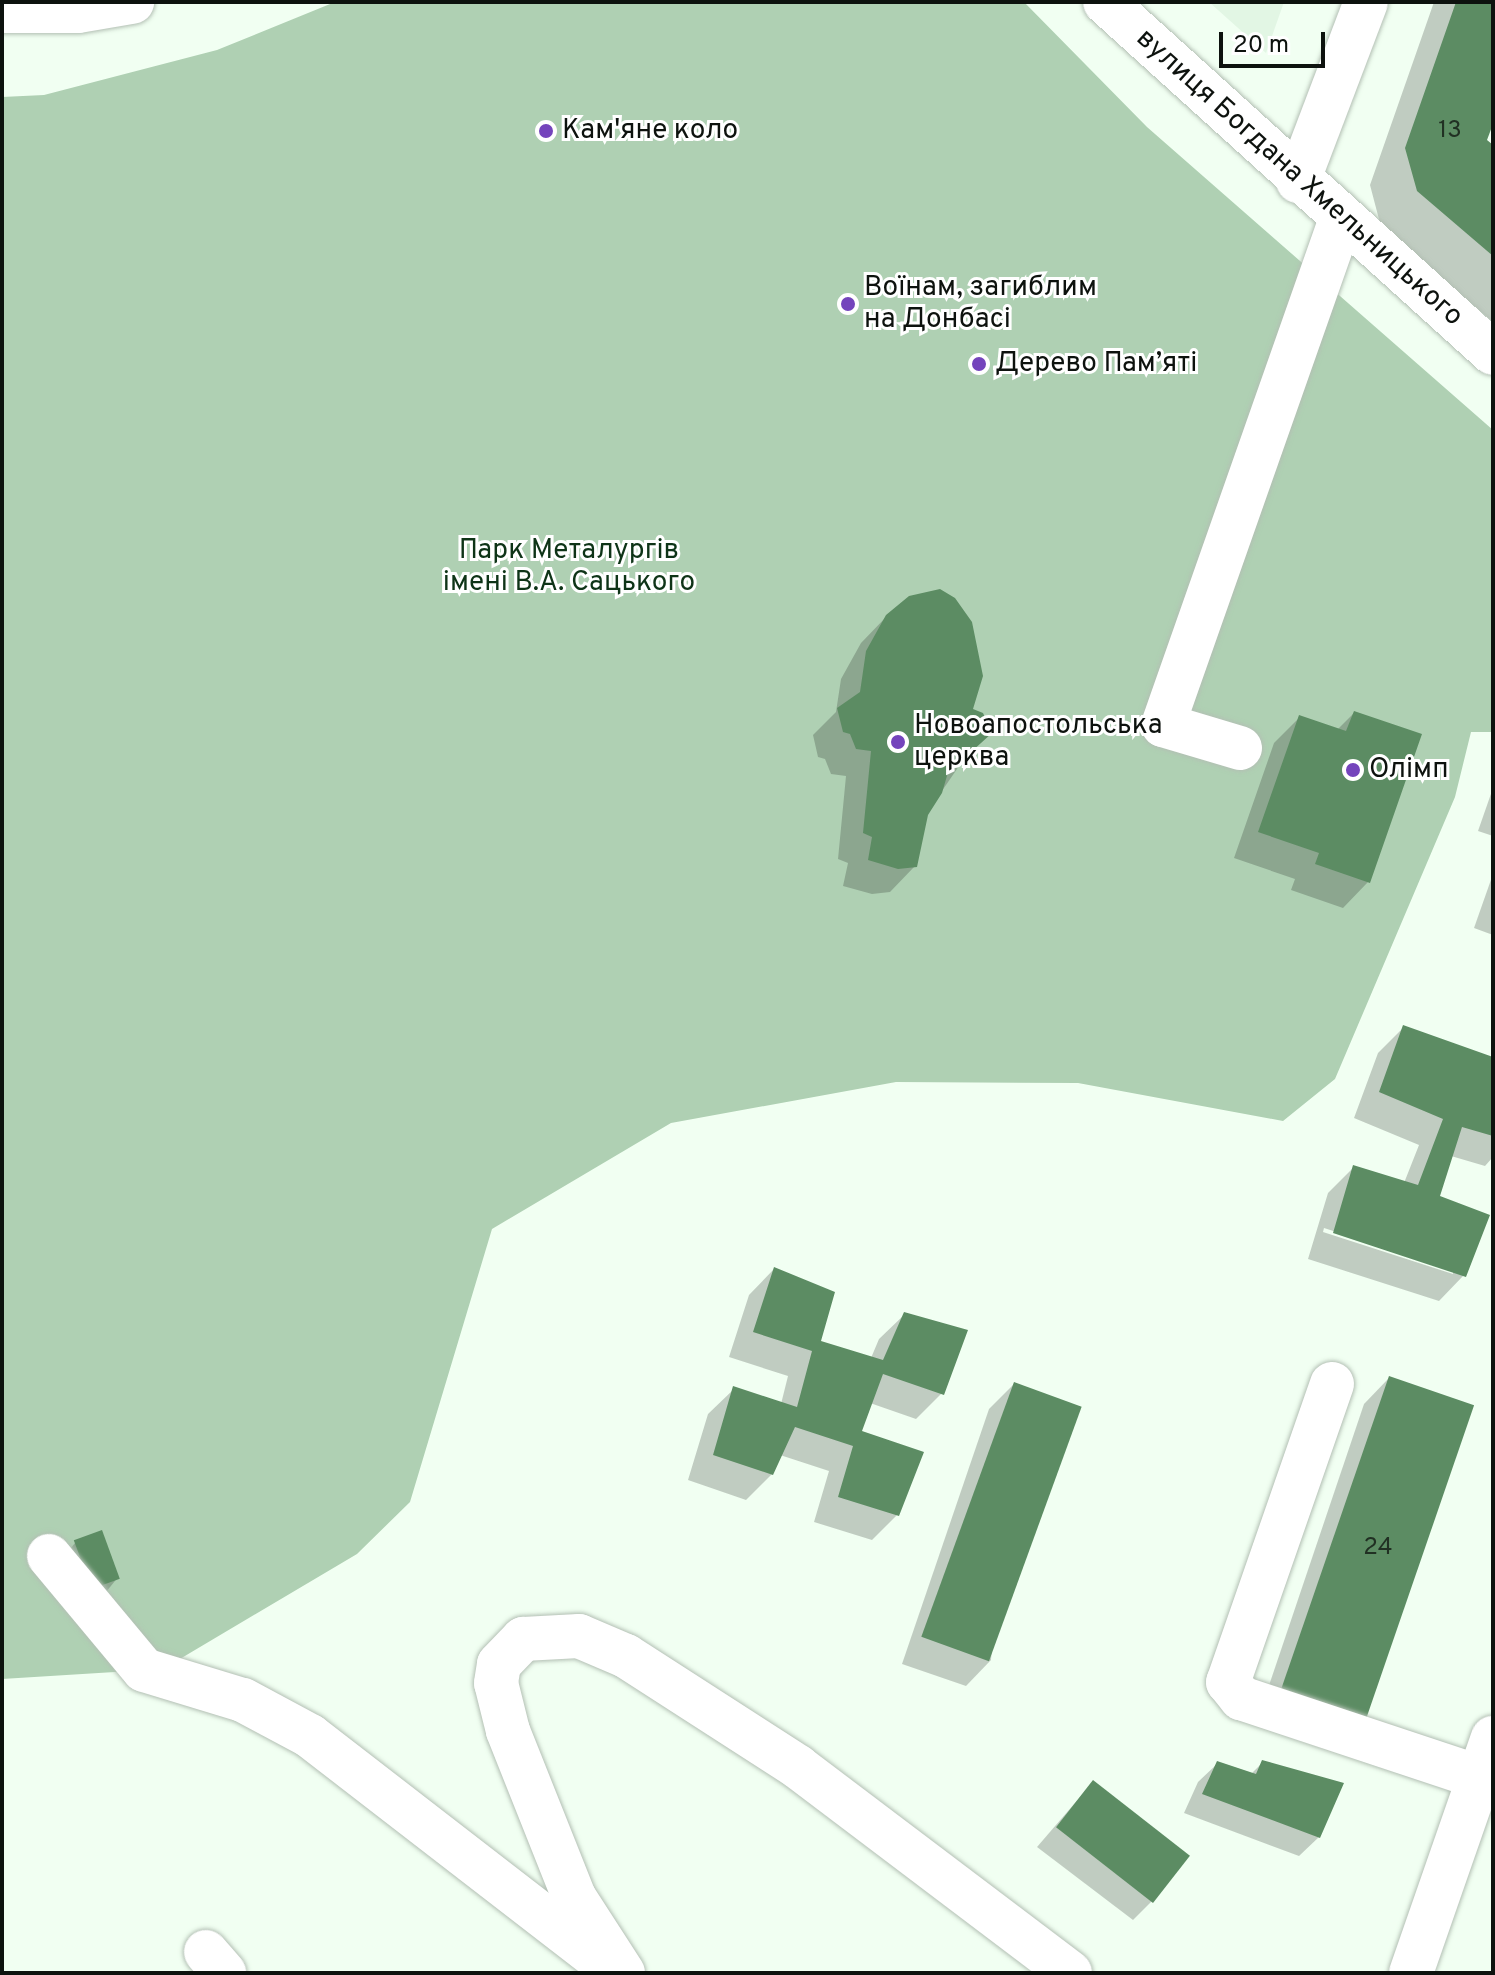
<!DOCTYPE html>
<html>
<head>
<meta charset="utf-8">
<style>
  body { margin:0 }
  #map { position:relative; width:1495px; height:1975px; overflow:hidden; background:#f1fff2; font-family:Overpass,sans-serif }
  div>[style] { position:absolute }
  .built>* { inset:0; background:#e2f6e4 }
  .green>* { inset:0; background:#afd0b3 }
  .shadow>* { inset:0; background:#0003; transform-origin:0 0 }
  .building>* { inset:0; background:#5c8c63; transform-origin:0 0 }
  .roads { filter:drop-shadow(0 0 2px #b3c0b4) drop-shadow(0 0 2px #b3c0b4) }
  .minor>* { height:44px; margin:-22px; padding:0 22px; transform-origin:22px; border-radius:22px; background:#fff }
  .major>* { height:44px; margin:-22px; padding:0 22px; transform-origin:22px; border-radius:22px; background:#fff }
  .dots>* { width:22px; height:22px; translate:-50% -50%; box-sizing:border-box; border:4px solid #fff; border-radius:50% }
  span { translate:-50% -50%; white-space:nowrap; text-align:center; line-height:1.15; -webkit-text-stroke:6px #fff; paint-order:stroke }
  .number-label { font-size:24px; color:#213023 }
  .number-label span { -webkit-text-stroke-width:0 }
  .poi-label { font-size:28px; color:#0d120e }
  .left { translate:0 -50%; text-align:left }
  .street-label { font-size:28px; color:#0d120e }
  .park-label { font-size:28px; color:#0e3417 }
  .frame { position:absolute; inset:0; border:4px solid #0d120e; pointer-events:none }
  .scale { position:absolute; left:1219px; top:32px; width:106px; height:36px; box-sizing:border-box; border:4px solid #0d120e; border-top:0; padding-left:10px; font-size:24px; line-height:28px; white-space:nowrap; color:#0d120e; -webkit-text-stroke:6px #fff; paint-order:stroke }
</style>
</head>
<body>
<div id="map">
  <div class="built">
    <i style="clip-path:polygon(1209px 2px,1284px 2px,1266px 53px)"></i>
  </div>
  <div class="green">
    <i style="clip-path:polygon(335px 2px,1024px 2px,1147px 127px,1493px 430px,1493px 732px,1471px 732px,1455px 797px,1335px 1079px,1283px 1121px,1078px 1083px,896px 1082px,671px 1123px,492px 1229px,410px 1502px,357px 1554px,163px 1669px,2px 1679px,2px 97px,44px 95px,217px 50px)"></i>
  </div>
  <div class="shadow">
    <i style="clip-path:polygon(1434px 2px,1493px 2px,1493px 117px,1485px 141px,1493px 148px,1493px 322px,1381px 227px,1370px 185px)"></i>
    <i style="clip-path:polygon(887px 616px,971px 710px,966px 756px,926px 814px,915px 866px,890px 892px,872px 894px,843px 886px,848px 863px,838px 859px,846px 776px,831px 774px,825px 759px,818px 757px,813px 735px,836px 712px,841px 679px,861px 643px)"></i>
    <i style="clip-path:polygon(1354px 713px,1368px 882px,1343px 908px,1291px 890px,1295px 879px,1234px 858px,1274px 743px,1299px 718px,1337px 730px)"></i>
    <i style="clip-path:polygon(1493px 788px,1493px 836px,1478px 831px)"></i>
    <i style="clip-path:polygon(1493px 874px,1493px 935px,1474px 928px)"></i>
    <i style="clip-path:polygon(evenodd,1404px 1027px,1493px 1059px,1493px 1157px,1485px 1166px,1451px 1156px,1438px 1197px,1464px 1275px,1439px 1301px,1308px 1259px,1328px 1193px,1354px 1167px,1404px 1183px,1419px 1145px,1354px 1118px,1378px 1053px,1404px 1027px,1324px 1228px,1453px 1270px,1453px 1274px,1323px 1232px,1324px 1228px)"></i>
    <i style="clip-path:polygon(774px 1269px,818px 1342px,871px 1358px,879px 1339px,905px 1314px,942px 1393px,916px 1419px,870px 1403px,859px 1432px,898px 1514px,872px 1540px,814px 1522px,829px 1471px,780px 1455px,772px 1474px,746px 1500px,688px 1480px,708px 1414px,734px 1389px,781px 1404px,788px 1376px,729px 1357px,749px 1295px)"></i>
    <i style="clip-path:polygon(1389px 1378px,1364px 1721px,1258px 1718px,1364px 1404px)"></i>
    <i style="clip-path:polygon(1014px 1384px,991px 1660px,966px 1686px,902px 1664px,989px 1409px)"></i>
    <i style="left:75px;top:1543px;width:55px;height:18px;rotate:39deg"></i>
    <i style="clip-path:polygon(1263px 1762px,1319px 1837px,1299px 1856px,1184px 1813px,1198px 1782px,1218px 1763px,1251px 1774px)"></i>
    <i style="clip-path:polygon(1093px 1782px,1153px 1900px,1133px 1920px,1037px 1847px)"></i>
  </div>
  <div class="building">
    <i style="clip-path:polygon(1456px 2px,1493px 2px,1493px 124px,1487px 140px,1493px 145px,1493px 256px,1417px 191px,1405px 148px)"></i>
    <i style="clip-path:polygon(940px 589px,955px 598px,972px 622px,983px 676px,973px 709px,983px 713px,992px 733px,970px 753px,964px 766px,951px 762px,942px 793px,928px 815px,917px 867px,898px 869px,868px 860px,872px 837px,863px 833px,871px 751px,856px 749px,850px 734px,843px 732px,837px 708px,860px 692px,866px 651px,886px 615px,909px 596px)"></i>
    <i style="clip-path:polygon(1354px 711px,1422px 734px,1370px 883px,1315px 864px,1319px 853px,1258px 832px,1299px 715px,1346px 731px)"></i>
    <i style="clip-path:polygon(1403px 1025px,1493px 1057px,1493px 1136px,1462px 1127px,1440px 1196px,1490px 1215px,1466px 1277px,1333px 1233px,1353px 1165px,1418px 1185px,1443px 1119px,1379px 1092px)"></i>
    <i style="clip-path:polygon(774px 1267px,835px 1292px,821px 1341px,883px 1360px,904px 1312px,968px 1330px,944px 1395px,883px 1374px,862px 1431px,924px 1452px,899px 1516px,838px 1497px,853px 1446px,795px 1427px,773px 1475px,713px 1455px,733px 1386px,797px 1407px,812px 1351px,753px 1332px)"></i>
    <i style="left:1389px;top:1376px;width:90px;height:334px;rotate:19deg"></i>
    <i style="left:1014px;top:1382px;width:72px;height:271px;rotate:20deg"></i>
    <i style="left:102px;top:1530px;width:52px;height:30px;rotate:70deg"></i>
    <i style="clip-path:polygon(1262px 1760px,1344px 1783px,1320px 1838px,1202px 1794px,1217px 1761px,1256px 1774px)"></i>
    <i style="left:1093px;top:1780px;width:123px;height:60px;rotate:38deg"></i>
  </div>
  <div class="roads">
    <div class="minor">
      <i style="left:1298px;top:181px;width:191px;rotate:-69.2deg"></i>
      <i style="left:1240px;top:748px;width:80px;rotate:-163.4deg"></i>
      <i style="left:1163px;top:725px;width:536px;rotate:-70.62deg"></i>
      <i style="left:1332px;top:1384px;width:316px;rotate:109.2deg"></i>
      <i style="left:1228px;top:1682px;width:21px;rotate:51deg"></i>
      <i style="left:1241px;top:1698px;width:251px;rotate:18.4deg"></i>
      <i style="left:49px;top:1556px;width:148px;rotate:50.2deg"></i>
      <i style="left:144px;top:1670px;width:103px;rotate:16.9deg"></i>
      <i style="left:243px;top:1700px;width:76px;rotate:28.2deg"></i>
      <i style="left:310px;top:1736px;width:373px;rotate:37.7deg"></i>
      <i style="left:206px;top:1952px;width:28px;rotate:49deg"></i>
      <i style="left:623px;top:1973px;width:90px;rotate:-122.8deg"></i>
      <i style="left:574px;top:1897px;width:179px;rotate:-111.7deg"></i>
      <i style="left:508px;top:1731px;width:49px;rotate:-104deg"></i>
      <i style="left:496px;top:1683px;width:19px;rotate:-81deg"></i>
      <i style="left:499px;top:1664px;width:35px;rotate:-46deg"></i>
      <i style="left:523px;top:1639px;width:56px;rotate:-3.1deg"></i>
      <i style="left:579px;top:1636px;width:51px;rotate:23.1deg"></i>
      <i style="left:626px;top:1656px;width:205px;rotate:32.8deg"></i>
      <i style="left:798px;top:1767px;width:341px;rotate:37.1deg"></i>
      <i style="left:1411px;top:1973px;width:249px;rotate:-70.8deg"></i>
    </div>
    <div class="major">
      <i style="left:1105px;top:2px;width:523px;rotate:42.13deg"></i>
      <i style="left:2px;top:11px;width:76px"></i>
      <i style="left:78px;top:11px;width:55px;rotate:-9.5deg"></i>
    </div>
  </div>
  <div class="dots">
    <i style="left:546px;top:131px;background:#7444bc"></i>
    <i style="left:848px;top:304px;background:#7444bc"></i>
    <i style="left:979px;top:364px;background:#7444bc"></i>
    <i style="left:898px;top:742px;background:#7444bc"></i>
    <i style="left:1353px;top:770px;background:#7444bc"></i>
  </div>
  <div class="number-label">
    <span style="left:1450px;top:132px">13</span>
    <span style="left:1378px;top:1549px">24</span>
  </div>
  <div class="poi-label">
    <span class="left" style="left:562px;top:131px">Кам'яне коло</span>
    <span class="left" style="left:864px;top:304px">Воїнам, загиблим<br>на Донбасі</span>
    <span class="left" style="left:995px;top:364px">Дерево Пам’яті</span>
    <span class="left" style="left:914px;top:742px">Новоапостольська<br>церква</span>
    <span class="left" style="left:1369px;top:770px">Олімп</span>
  </div>
  <div class="street-label">
    <span style="left:1299px;top:178px;rotate:42deg">вулиця Богдана Хмельницького</span>
  </div>
  <div class="park-label">
    <span style="left:569px;top:567px">Парк Металургів<br>імені В.А. Сацького</span>
  </div>
  <div class="frame"></div>
  <div class="scale">20 m</div>
</div>
</body>
</html>
